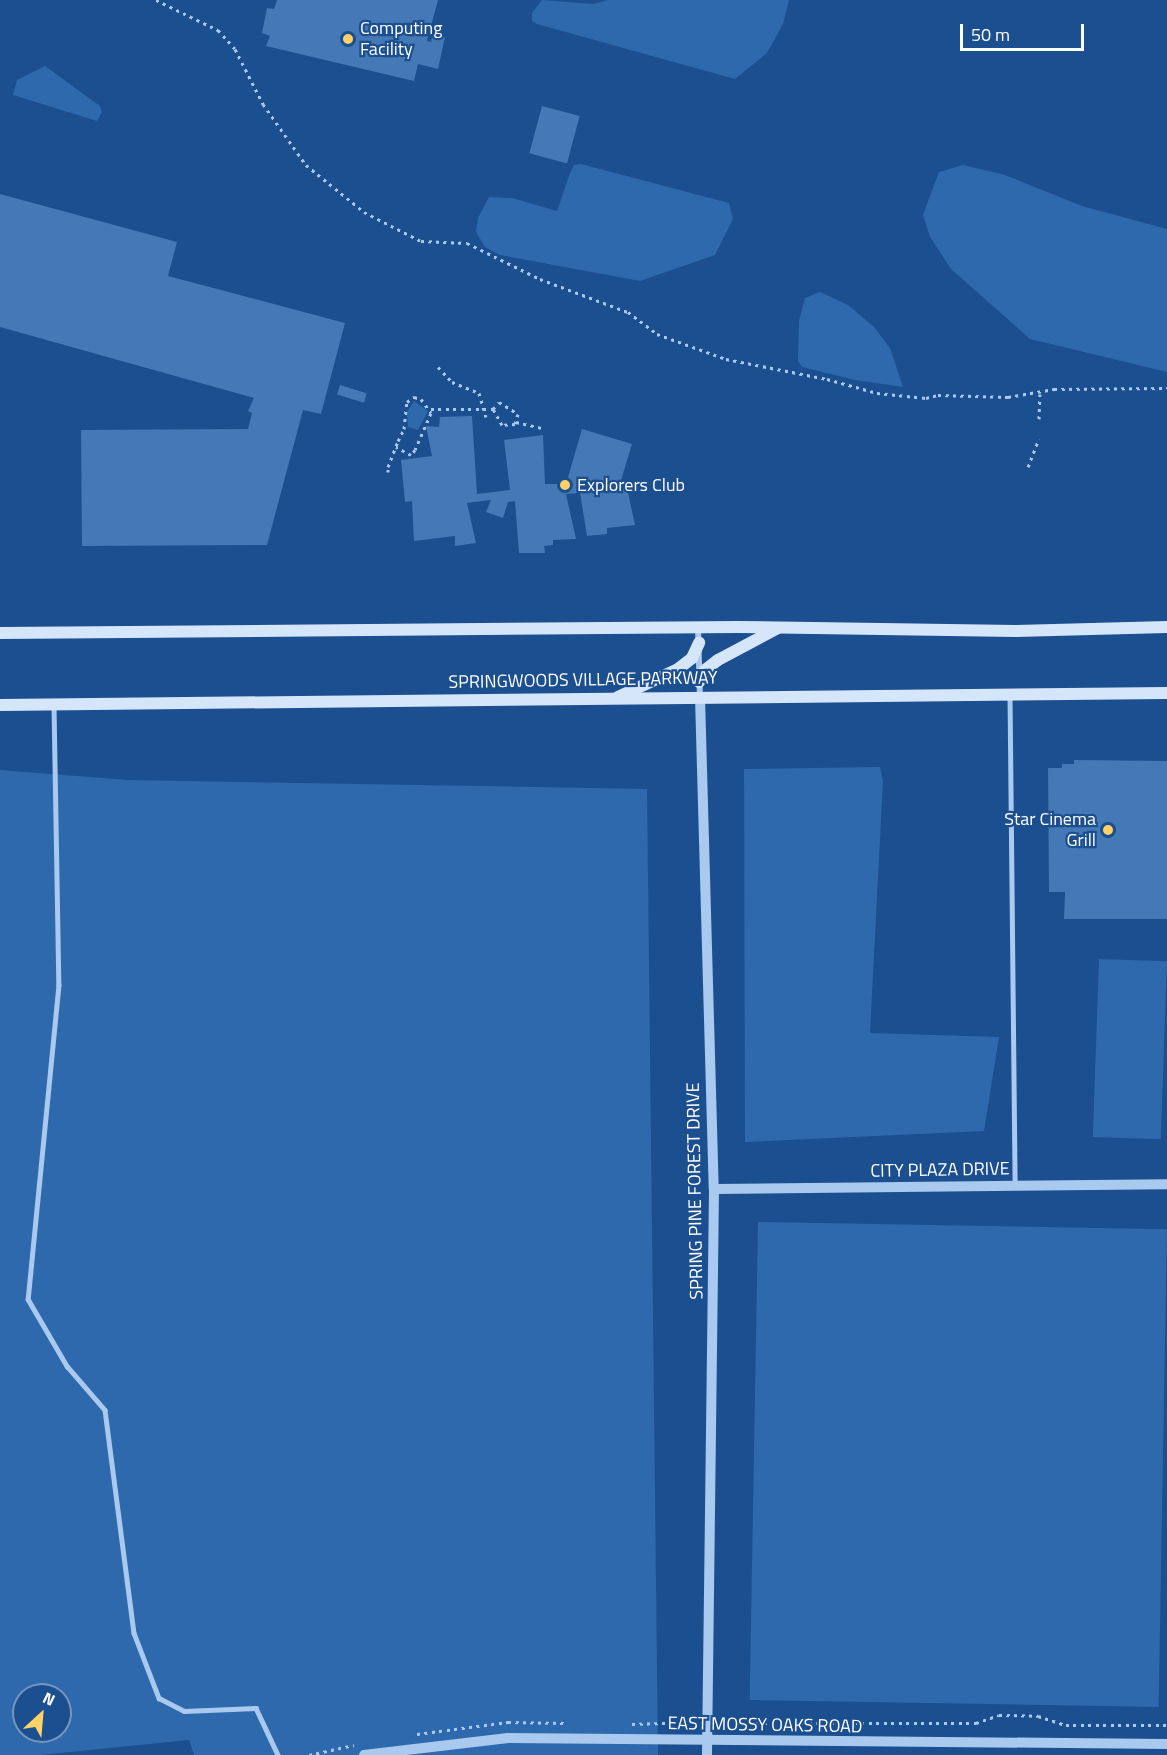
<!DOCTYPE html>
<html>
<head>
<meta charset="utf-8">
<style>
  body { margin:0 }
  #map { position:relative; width:1167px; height:1755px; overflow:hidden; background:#1b4f8f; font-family:"Titillium Web",sans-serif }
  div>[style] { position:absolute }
  .green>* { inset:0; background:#2e69ad; transform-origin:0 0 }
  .building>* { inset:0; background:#4478b7; transform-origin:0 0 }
  .path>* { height:3px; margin-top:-1.5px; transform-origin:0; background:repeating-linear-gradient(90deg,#a9c9ee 0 3px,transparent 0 7.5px) }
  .service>* { height:4.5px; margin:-2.25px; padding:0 2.25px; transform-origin:2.25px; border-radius:2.25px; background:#a9c9ee }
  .minor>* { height:6px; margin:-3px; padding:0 3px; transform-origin:3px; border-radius:3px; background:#a9c9ee }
  .tertiary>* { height:10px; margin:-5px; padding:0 5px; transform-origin:5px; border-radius:5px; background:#a9c9ee }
  .secondary>* { height:12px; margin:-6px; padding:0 6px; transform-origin:6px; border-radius:6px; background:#d6e6fa }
  .dots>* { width:16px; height:16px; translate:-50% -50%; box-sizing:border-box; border:3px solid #1b4f8f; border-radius:50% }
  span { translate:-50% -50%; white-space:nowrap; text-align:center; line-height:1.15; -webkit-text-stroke:4.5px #1b4f8f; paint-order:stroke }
  .poi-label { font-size:18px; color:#fff }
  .left { translate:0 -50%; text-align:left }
  .right { translate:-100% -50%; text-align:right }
  .street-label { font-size:18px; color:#fff }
  .north { position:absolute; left:12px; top:1683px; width:60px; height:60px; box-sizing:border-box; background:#1b4f8f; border:2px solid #7695bc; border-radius:50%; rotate:26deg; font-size:16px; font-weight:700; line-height:24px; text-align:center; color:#fff }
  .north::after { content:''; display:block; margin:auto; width:21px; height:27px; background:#ffd166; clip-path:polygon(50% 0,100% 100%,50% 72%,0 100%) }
  .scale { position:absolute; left:960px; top:24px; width:124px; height:27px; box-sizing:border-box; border:3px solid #fff; border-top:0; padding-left:8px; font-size:18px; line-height:21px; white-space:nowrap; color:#fff; -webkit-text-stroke:4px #1b4f8f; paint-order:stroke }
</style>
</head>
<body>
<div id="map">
  <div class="green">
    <i style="clip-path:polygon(542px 0,593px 4px,608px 0,789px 0,783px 24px,767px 53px,735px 79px,537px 24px,532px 21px,532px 13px)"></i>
    <i style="clip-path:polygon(45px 66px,100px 106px,102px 112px,97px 121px,13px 95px,17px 80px)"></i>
    <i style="clip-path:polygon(581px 164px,729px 203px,733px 219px,715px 255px,640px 281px,500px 255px,485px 247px,476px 232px,478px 218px,489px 197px,512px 198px,557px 211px,570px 173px,574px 165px)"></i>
    <i style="clip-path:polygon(963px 165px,1005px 175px,1082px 206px,1167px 229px,1167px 372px,1030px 339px,951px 269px,930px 237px,923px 215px,939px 172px)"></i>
    <i style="clip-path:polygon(820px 292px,848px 305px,874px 327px,890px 348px,903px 387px,855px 380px,802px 367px,798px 361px,799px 321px,805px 298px)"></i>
    <i style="clip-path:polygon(414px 401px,428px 411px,418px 430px,408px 427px,407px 412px)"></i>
    <i style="clip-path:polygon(880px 767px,883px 781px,870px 1033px,999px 1037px,984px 1131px,745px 1142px,744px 769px)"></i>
    <i style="clip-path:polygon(evenodd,0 770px,128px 780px,647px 789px,658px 1755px,194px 1755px,189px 1740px,40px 1755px,0 1755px,0 770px,24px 1695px,60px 1695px,60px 1731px,24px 1731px,24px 1695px)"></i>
    <i style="left:1099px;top:959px;width:68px;height:178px;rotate:2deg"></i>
    <i style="left:758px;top:1222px;width:409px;height:478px;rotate:1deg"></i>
  </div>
  <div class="building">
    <i style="clip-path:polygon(277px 0,438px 0,427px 41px,431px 42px,433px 33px,445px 37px,438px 69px,418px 64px,414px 81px,266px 46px,270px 36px,262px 33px,267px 8px,274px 9px)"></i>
    <i style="left:542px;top:106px;width:39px;height:49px;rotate:15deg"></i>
    <i style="clip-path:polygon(0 194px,177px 242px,168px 276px,345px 323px,321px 414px,303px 410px,267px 545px,82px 546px,81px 430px,248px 429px,252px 413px,248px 411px,254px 398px,0 327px)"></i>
    <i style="left:340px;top:385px;width:28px;height:10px;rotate:17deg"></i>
    <i style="clip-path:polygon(472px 416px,477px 494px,510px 490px,504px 440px,543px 435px,545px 484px,566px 484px,582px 429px,632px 444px,619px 487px,627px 488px,635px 525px,607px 528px,607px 534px,587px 536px,580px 493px,566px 494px,576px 539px,553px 540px,553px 545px,544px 546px,545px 553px,519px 553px,515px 501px,508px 502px,503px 518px,486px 512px,491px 500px,467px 503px,476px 543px,455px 546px,455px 536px,414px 541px,412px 501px,405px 502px,401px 460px,432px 456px,426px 426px,439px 427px,440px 417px)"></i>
    <i style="clip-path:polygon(1074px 760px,1167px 761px,1167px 919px,1064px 919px,1065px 892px,1049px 892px,1048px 768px,1062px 768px,1062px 764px,1074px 764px)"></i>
  </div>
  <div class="path">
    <i style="left:156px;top:0;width:69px;rotate:25.8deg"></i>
    <i style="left:218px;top:30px;width:25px;rotate:48deg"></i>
    <i style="left:235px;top:49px;width:62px;rotate:63deg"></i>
    <i style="left:263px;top:104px;width:75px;rotate:54.8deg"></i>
    <i style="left:306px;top:165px;width:75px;rotate:39deg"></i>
    <i style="left:364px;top:212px;width:64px;rotate:27deg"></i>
    <i style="left:421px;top:241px;width:46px;rotate:2.5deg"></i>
    <i style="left:467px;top:243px;width:81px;rotate:26.3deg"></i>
    <i style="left:540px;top:279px;width:94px;rotate:20.6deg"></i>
    <i style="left:628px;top:312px;width:36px;rotate:37deg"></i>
    <i style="left:657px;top:334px;width:73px;rotate:19.9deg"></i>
    <i style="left:726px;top:359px;width:103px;rotate:11.2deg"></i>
    <i style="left:827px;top:379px;width:52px;rotate:15.6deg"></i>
    <i style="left:877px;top:393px;width:49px;rotate:5.8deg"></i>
    <i style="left:926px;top:398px;width:12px;rotate:-14deg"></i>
    <i style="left:938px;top:395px;width:70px;rotate:1.6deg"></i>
    <i style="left:1008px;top:397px;width:47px;rotate:-9.9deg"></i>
    <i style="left:1054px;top:389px;width:113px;rotate:-0.5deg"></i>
    <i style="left:438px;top:367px;width:21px;rotate:47deg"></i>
    <i style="left:452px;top:382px;width:29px;rotate:22deg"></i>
    <i style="left:479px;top:393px;width:25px;rotate:74deg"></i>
    <i style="left:431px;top:409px;width:62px"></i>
    <i style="left:493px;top:409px;width:9px;rotate:-49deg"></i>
    <i style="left:499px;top:402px;width:22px;rotate:32deg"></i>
    <i style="left:518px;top:414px;width:10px;rotate:107deg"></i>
    <i style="left:515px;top:424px;width:13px;rotate:176deg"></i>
    <i style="left:502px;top:425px;width:18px;rotate:-119deg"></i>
    <i style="left:1039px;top:419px;width:25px;rotate:-88deg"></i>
    <i style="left:516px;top:422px;width:26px;rotate:13deg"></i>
    <i style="left:1028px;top:467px;width:30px;rotate:-69deg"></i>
    <i style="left:388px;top:472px;width:5px;rotate:-90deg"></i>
    <i style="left:388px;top:467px;width:28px;rotate:-69deg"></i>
    <i style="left:398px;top:441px;width:13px;rotate:-63deg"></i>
    <i style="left:404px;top:429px;width:27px;rotate:-84deg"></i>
    <i style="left:407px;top:402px;width:9px;rotate:-36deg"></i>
    <i style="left:414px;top:397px;width:7px;rotate:16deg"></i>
    <i style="left:421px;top:399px;width:17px;rotate:54deg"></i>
    <i style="left:431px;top:413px;width:40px;rotate:113.4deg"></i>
    <i style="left:415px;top:450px;width:6px;rotate:129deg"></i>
    <i style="left:411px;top:455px;width:17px;rotate:-152deg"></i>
    <i style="left:719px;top:1723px;width:257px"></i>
    <i style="left:976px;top:1723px;width:24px;rotate:-19deg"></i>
    <i style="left:999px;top:1715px;width:39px;rotate:1deg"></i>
    <i style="left:1038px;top:1716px;width:29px;rotate:18deg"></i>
    <i style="left:1066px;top:1725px;width:101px"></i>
    <i style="left:632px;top:1724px;width:62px;rotate:-1.8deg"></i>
    <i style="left:417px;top:1734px;width:92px;rotate:-7.5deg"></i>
    <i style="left:508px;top:1722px;width:57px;rotate:1deg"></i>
    <i style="left:309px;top:1755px;width:46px;rotate:-12.5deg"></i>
  </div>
  <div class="service">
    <i style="left:1010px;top:695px;width:489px;rotate:89.4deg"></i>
    <i style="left:54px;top:706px;width:279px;rotate:89deg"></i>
    <i style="left:59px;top:985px;width:316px;rotate:95.6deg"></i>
    <i style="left:28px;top:1299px;width:78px;rotate:59.8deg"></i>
    <i style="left:67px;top:1366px;width:58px;rotate:49.2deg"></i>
    <i style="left:105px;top:1410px;width:225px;rotate:82.6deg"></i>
    <i style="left:134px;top:1633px;width:70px;rotate:69deg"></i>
    <i style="left:159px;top:1698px;width:28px;rotate:27deg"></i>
    <i style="left:184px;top:1711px;width:72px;rotate:-2.4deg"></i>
    <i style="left:256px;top:1708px;width:52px;rotate:64.9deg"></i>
  </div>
  <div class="minor">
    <i style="left:698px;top:627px;width:70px;rotate:88.4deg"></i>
  </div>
  <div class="tertiary">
    <i style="left:700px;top:697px;width:492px;rotate:88.4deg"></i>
    <i style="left:714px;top:1189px;width:566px;rotate:90.71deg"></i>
    <i style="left:714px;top:1189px;width:453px;rotate:-0.6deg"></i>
    <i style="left:364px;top:1755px;width:145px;rotate:-6.7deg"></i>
    <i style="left:508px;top:1738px;width:659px;rotate:0.52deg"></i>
  </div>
  <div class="secondary">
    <i style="left:0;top:633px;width:738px;rotate:-0.47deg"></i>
    <i style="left:738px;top:627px;width:278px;rotate:0.8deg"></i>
    <i style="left:1016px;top:631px;width:151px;rotate:-1.5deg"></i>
    <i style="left:699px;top:682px;width:13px;rotate:-63deg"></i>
    <i style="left:705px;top:670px;width:16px;rotate:-38deg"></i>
    <i style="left:718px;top:660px;width:68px;rotate:-28.1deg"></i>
    <i style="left:618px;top:697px;width:66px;rotate:-25deg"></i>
    <i style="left:678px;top:669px;width:18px;rotate:-38deg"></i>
    <i style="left:692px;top:658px;width:17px;rotate:-65deg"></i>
    <i style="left:0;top:705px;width:1167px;rotate:-0.59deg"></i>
  </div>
  <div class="dots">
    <i style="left:348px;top:39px;background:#ffd166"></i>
    <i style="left:565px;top:485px;background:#ffd166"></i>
    <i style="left:1108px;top:830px;background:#ffd166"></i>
  </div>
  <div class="poi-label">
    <span class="left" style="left:360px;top:39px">Computing<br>Facility</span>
    <span class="left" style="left:577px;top:485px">Explorers Club</span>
    <span class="right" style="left:1096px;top:830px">Star Cinema<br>Grill</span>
  </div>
  <div class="street-label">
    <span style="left:583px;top:680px;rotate:-1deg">SPRINGWOODS VILLAGE PARKWAY</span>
    <span style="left:940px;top:1170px;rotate:-1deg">CITY PLAZA DRIVE</span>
    <span style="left:695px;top:1191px;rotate:-91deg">SPRING PINE FOREST DRIVE</span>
    <span style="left:765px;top:1725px;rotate:1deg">EAST MOSSY OAKS ROAD</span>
  </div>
  <div class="north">N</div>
  <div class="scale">50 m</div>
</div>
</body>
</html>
